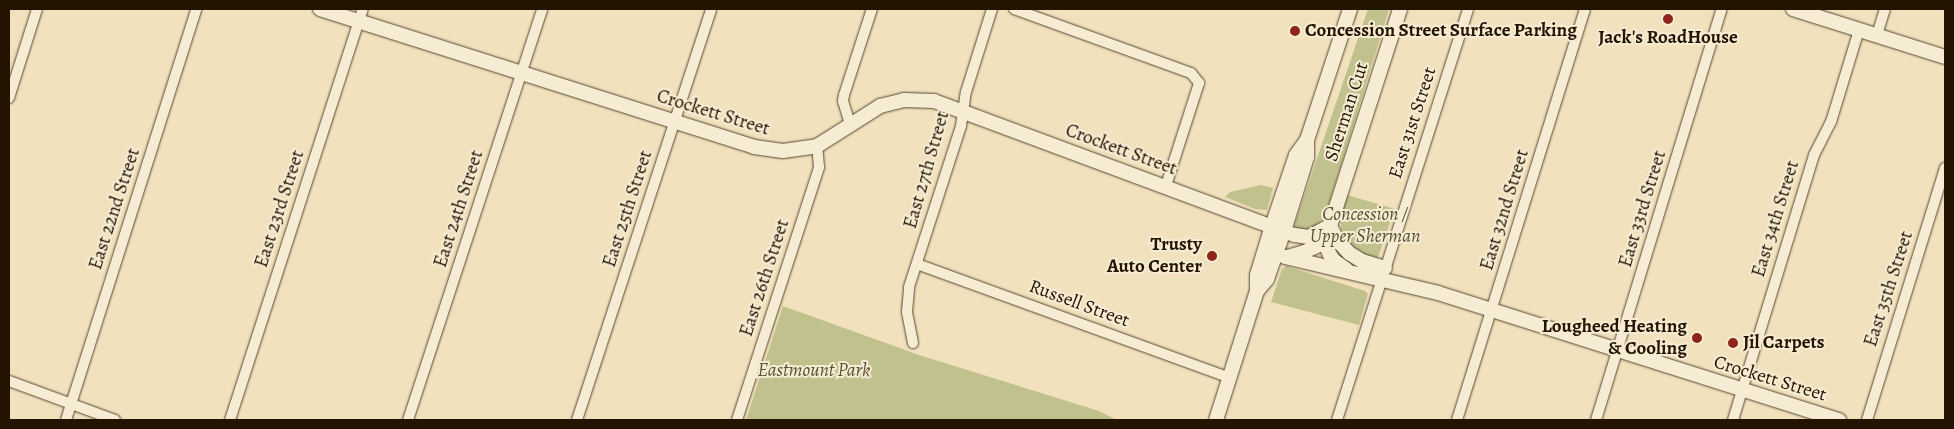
<!DOCTYPE html>
<html>
<head>
<meta charset="utf-8">
<style>
  body { margin:0 }
  #map { position:relative; width:1954px; height:429px; overflow:hidden; background:#f1e1bc; font-family:Alegreya,serif }
  div>[style] { position:absolute }
  .green>* { inset:0; background:#c0c18c }
  .roads { filter:drop-shadow(0 0 1px #564630) drop-shadow(0 0 1px #564630) }
  .street>* { height:10px; margin:-5px; padding:0 5px; transform-origin:5px; border-radius:5px; background:#f6ecd3 }
  .secondary>* { height:14px; margin:-7px; padding:0 7px; transform-origin:7px; border-radius:7px; background:#f6ecd3 }
  .dots>* { width:14px; height:14px; translate:-50% -50%; box-sizing:border-box; border:2px solid #f6ecd3; border-radius:50% }
  span { translate:-50% -50%; white-space:nowrap; text-align:center; line-height:1.15; -webkit-text-stroke:4px #f6ecd3; paint-order:stroke }
  .poi-label { font-size:19px; color:#231301; font-weight:700 }
  .left { translate:0 -50%; text-align:left }
  .right { translate:-100% -50%; text-align:right }
  .street-label { font-size:19px; color:#231301 }
  .park-label { font-size:19px; color:#5a5032; font-style:italic }
  .frame { position:absolute; inset:0; border:10px solid #231301; pointer-events:none }
</style>
</head>
<body>
<div id="map">
  <div class="green">
    <i style="clip-path:polygon(1368px 9px,1389px 9px,1327px 211px,1318px 226px,1306px 230px,1297px 228px,1294px 226px)"></i>
    <i style="clip-path:polygon(1261px 185px,1273px 188px,1267px 210px,1255px 209px,1225px 197px,1230px 192px)"></i>
    <i style="clip-path:polygon(1347px 195px,1395px 209px,1378px 257px,1375px 259px,1355px 252px,1342px 235px,1340px 215px)"></i>
    <i style="clip-path:polygon(1286px 266px,1365px 291px,1368px 294px,1359px 325px,1271px 302px,1282px 269px)"></i>
    <i style="clip-path:polygon(783px 306px,919px 355px,1099px 411px,1117px 420px,746px 420px)"></i>
  </div>
  <div class="roads">
    <div class="street">
      <i style="left:1014px;top:9px;width:188px;rotate:19.9deg"></i>
      <i style="left:1191px;top:73px;width:13px;rotate:51deg"></i>
      <i style="left:1199px;top:83px;width:108px;rotate:107.8deg"></i>
      <i style="left:1877px;top:35px;width:27px;rotate:-73deg"></i>
      <i style="left:9px;top:98px;width:93px;rotate:-72.5deg"></i>
      <i style="left:850px;top:124px;width:24px;rotate:-107deg"></i>
      <i style="left:843px;top:101px;width:6px;rotate:-81deg"></i>
      <i style="left:844px;top:95px;width:90px;rotate:-72deg"></i>
      <i style="left:917px;top:264px;width:333px;rotate:20deg"></i>
      <i style="left:913px;top:343px;width:32px;rotate:-101deg"></i>
      <i style="left:907px;top:312px;width:25px;rotate:-85deg"></i>
      <i style="left:909px;top:287px;width:169px;rotate:-72.1deg"></i>
      <i style="left:961px;top:126px;width:34px;rotate:-82deg"></i>
      <i style="left:966px;top:92px;width:87px;rotate:-72.6deg"></i>
      <i style="left:9px;top:381px;width:113px;rotate:20.2deg"></i>
      <i style="left:66px;top:420px;width:431px;rotate:-72.4deg"></i>
      <i style="left:230px;top:420px;width:432px;rotate:-72.1deg"></i>
      <i style="left:408px;top:420px;width:432px;rotate:-71.9deg"></i>
      <i style="left:577px;top:420px;width:432px;rotate:-71.9deg"></i>
      <i style="left:737px;top:420px;width:266px;rotate:-72deg"></i>
      <i style="left:819px;top:167px;width:21px;rotate:-95deg"></i>
      <i style="left:1337px;top:420px;width:431px;rotate:-72.3deg"></i>
      <i style="left:1457px;top:420px;width:430px;rotate:-72.7deg"></i>
      <i style="left:1596px;top:420px;width:430px;rotate:-73deg"></i>
      <i style="left:1733px;top:420px;width:277px;rotate:-73deg"></i>
      <i style="left:1814px;top:155px;width:37px;rotate:-63deg"></i>
      <i style="left:1831px;top:122px;width:96px;rotate:-73.1deg"></i>
      <i style="left:1867px;top:420px;width:264px;rotate:-72.8deg"></i>
    </div>
    <div class="secondary">
      <i style="left:320px;top:9px;width:455px;rotate:17.6deg"></i>
      <i style="left:754px;top:147px;width:29px;rotate:8deg"></i>
      <i style="left:783px;top:151px;width:34px;rotate:-8deg"></i>
      <i style="left:817px;top:146px;width:75px;rotate:-32.4deg"></i>
      <i style="left:880px;top:106px;width:25px;rotate:-14deg"></i>
      <i style="left:904px;top:100px;width:30px;rotate:2deg"></i>
      <i style="left:934px;top:101px;width:385px;rotate:20.4deg"></i>
      <i style="left:1295px;top:235px;width:14px;rotate:8deg"></i>
      <i style="left:1309px;top:237px;width:24px;rotate:-28deg"></i>
      <i style="left:1793px;top:9px;width:159px;rotate:17.5deg"></i>
      <i style="left:1330px;top:226px;width:16px;rotate:63deg"></i>
      <i style="left:1337px;top:240px;width:18px;rotate:47deg"></i>
      <i style="left:1349px;top:253px;width:15px;rotate:32deg"></i>
      <i style="left:1362px;top:261px;width:24px;rotate:17deg"></i>
      <i style="left:1285px;top:257px;width:157px;rotate:13.2deg"></i>
      <i style="left:1438px;top:293px;width:421px;rotate:17.6deg"></i>
      <i style="left:1287px;top:257px;width:16px;rotate:-15deg"></i>
      <i style="left:1302px;top:253px;width:19px;rotate:-25deg"></i>
      <i style="left:1319px;top:245px;width:17px;rotate:-57deg"></i>
      <i style="left:1346px;top:269px;width:14px;rotate:-146deg"></i>
      <i style="left:1334px;top:261px;width:7px;rotate:-124deg"></i>
      <i style="left:1330px;top:255px;width:8px;rotate:-113deg"></i>
      <i style="left:1327px;top:248px;width:22px;rotate:-82deg"></i>
      <i style="left:1330px;top:226px;width:228px;rotate:-72.1deg"></i>
      <i style="left:1257px;top:291px;width:16px;rotate:-50deg"></i>
      <i style="left:1267px;top:279px;width:51px;rotate:-70.5deg"></i>
      <i style="left:1284px;top:231px;width:77px;rotate:-72.7deg"></i>
      <i style="left:1307px;top:157px;width:17px;rotate:-90deg"></i>
      <i style="left:1307px;top:140px;width:138px;rotate:-71.8deg"></i>
      <i style="left:1216px;top:420px;width:135px;rotate:-72.4deg"></i>
      <i style="left:1257px;top:291px;width:16px;rotate:-90deg"></i>
      <i style="left:1257px;top:275px;width:51px;rotate:-73deg"></i>
      <i style="left:1272px;top:226px;width:75px;rotate:-71.3deg"></i>
      <i style="left:1296px;top:155px;width:19px;rotate:-54deg"></i>
    </div>
  </div>
  <div class="dots">
    <i style="left:1668px;top:19px;background:#8f2418"></i>
    <i style="left:1295px;top:31px;background:#8f2418"></i>
    <i style="left:1212px;top:256px;background:#8f2418"></i>
    <i style="left:1697px;top:338px;background:#8f2418"></i>
    <i style="left:1733px;top:343px;background:#8f2418"></i>
  </div>
  <div class="poi-label">
    <span class="left" style="left:1305px;top:31px">Concession Street Surface Parking</span>
    <span style="left:1668px;top:38px">Jack's RoadHouse</span>
    <span class="right" style="left:1202px;top:256px">Trusty<br>Auto Center</span>
    <span class="right" style="left:1687px;top:338px">Lougheed Heating<br>&amp; Cooling</span>
    <span class="left" style="left:1743px;top:343px">Jil Carpets</span>
  </div>
  <div class="street-label">
    <span style="left:1347px;top:112px;rotate:-72deg">Sherman Cut</span>
    <span style="left:713px;top:113px;rotate:17deg">Crockett Street</span>
    <span style="left:1413px;top:123px;rotate:-72deg">East 31st Street</span>
    <span style="left:1121px;top:150px;rotate:20deg">Crockett Street</span>
    <span style="left:927px;top:170px;rotate:-74deg">East 27th Street</span>
    <span style="left:115px;top:209px;rotate:-72deg">East 22nd Street</span>
    <span style="left:280px;top:209px;rotate:-72deg">East 23rd Street</span>
    <span style="left:459px;top:209px;rotate:-72deg">East 24th Street</span>
    <span style="left:628px;top:209px;rotate:-72deg">East 25th Street</span>
    <span style="left:1643px;top:209px;rotate:-73deg">East 33rd Street</span>
    <span style="left:1505px;top:210px;rotate:-73deg">East 32nd Street</span>
    <span style="left:1776px;top:219px;rotate:-73deg">East 34th Street</span>
    <span style="left:765px;top:278px;rotate:-72deg">East 26th Street</span>
    <span style="left:1889px;top:289px;rotate:-72deg">East 35th Street</span>
    <span style="left:1079px;top:304px;rotate:20deg">Russell Street</span>
    <span style="left:1770px;top:379px;rotate:17deg">Crockett Street</span>
  </div>
  <div class="park-label">
    <span style="left:1365px;top:226px">Concession /<br>Upper Sherman</span>
    <span style="left:814px;top:371px">Eastmount Park</span>
  </div>
  <div class="frame"></div>
</div>
</body>
</html>
